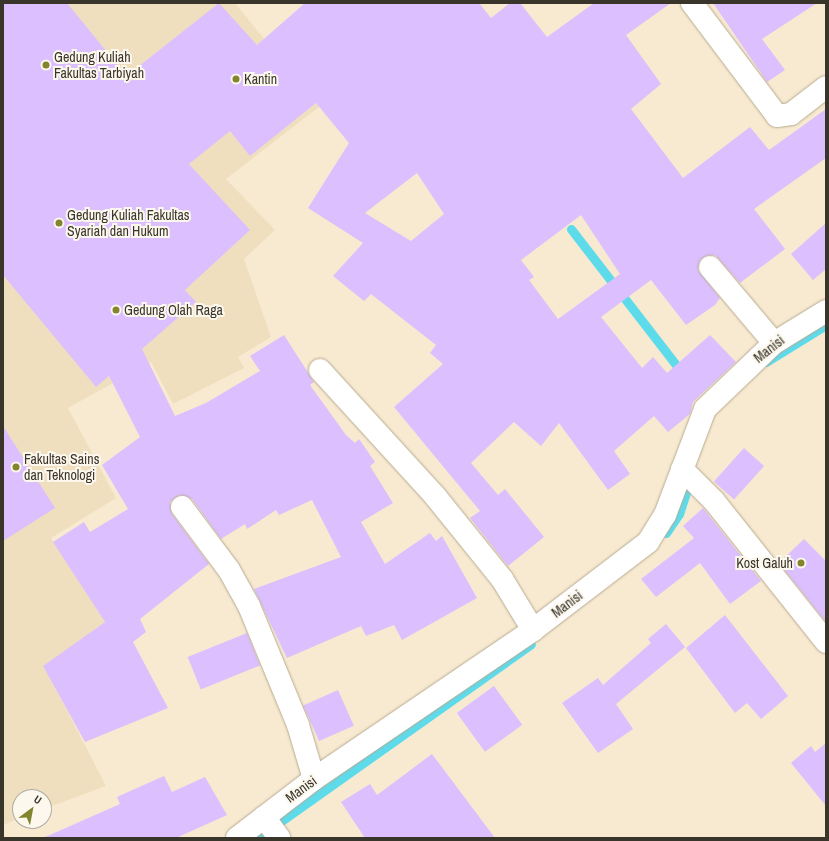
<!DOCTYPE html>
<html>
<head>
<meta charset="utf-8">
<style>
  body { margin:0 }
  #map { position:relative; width:829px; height:841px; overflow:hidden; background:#f7ead0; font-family:"Archivo Narrow",sans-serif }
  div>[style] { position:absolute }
  .built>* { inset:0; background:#f0dfbf }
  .stream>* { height:9px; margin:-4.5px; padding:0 4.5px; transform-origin:4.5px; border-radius:4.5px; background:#5edbeb }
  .building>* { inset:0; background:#dbbffe; transform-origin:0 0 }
  .roads { filter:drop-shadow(0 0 1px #b8ab93) drop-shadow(0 0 1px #b8ab93) }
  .minor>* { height:22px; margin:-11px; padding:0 11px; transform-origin:11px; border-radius:11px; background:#fff }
  .dots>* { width:11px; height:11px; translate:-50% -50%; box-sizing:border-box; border:2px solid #fdf8ee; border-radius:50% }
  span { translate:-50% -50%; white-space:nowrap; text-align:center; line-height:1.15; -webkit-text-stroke:4px #fdf8ee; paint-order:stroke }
  .poi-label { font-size:14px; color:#3a352b }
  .left { translate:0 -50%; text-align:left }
  .right { translate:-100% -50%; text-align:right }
  .street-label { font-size:14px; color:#3a352b }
  .frame { position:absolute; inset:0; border:4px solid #3a352b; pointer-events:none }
  .north { position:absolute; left:12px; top:789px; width:40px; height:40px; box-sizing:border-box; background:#fdf8ee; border:1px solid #afaaa0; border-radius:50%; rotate:32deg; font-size:11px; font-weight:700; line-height:16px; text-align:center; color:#3a352b }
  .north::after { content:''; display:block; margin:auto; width:14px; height:18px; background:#83842e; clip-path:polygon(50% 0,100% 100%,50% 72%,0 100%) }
</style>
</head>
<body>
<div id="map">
  <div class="built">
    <i style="clip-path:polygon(3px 3px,235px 3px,319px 107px,226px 179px,275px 230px,244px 259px,271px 337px,238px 357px,244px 368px,173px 404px,151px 362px,68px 408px,116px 498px,51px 538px,105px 622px,44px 666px,106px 786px,44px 809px,44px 797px,20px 797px,20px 818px,3px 825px)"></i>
  </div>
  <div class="stream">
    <i style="left:571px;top:229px;width:183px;rotate:52.3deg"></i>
    <i style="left:766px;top:362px;width:70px;rotate:-31.7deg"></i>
    <i style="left:666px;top:533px;width:23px;rotate:-56deg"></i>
    <i style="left:679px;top:514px;width:26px;rotate:-72deg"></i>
    <i style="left:277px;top:824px;width:311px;rotate:-35.3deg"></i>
    <i style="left:257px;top:838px;width:11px;rotate:-38deg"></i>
  </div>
  <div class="building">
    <i style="clip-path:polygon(evenodd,3px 3px,67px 3px,125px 74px,129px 74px,219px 3px,257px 45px,305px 3px,479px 3px,491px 18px,510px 3px,520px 3px,547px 37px,594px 3px,671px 3px,626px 35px,661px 84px,631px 109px,683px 178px,750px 127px,769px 150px,826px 109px,826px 158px,754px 209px,785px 249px,740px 283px,715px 255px,702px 258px,698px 270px,720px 298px,715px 305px,686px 325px,651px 280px,601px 317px,642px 368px,653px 357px,667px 373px,710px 335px,736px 362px,693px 402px,690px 414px,668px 432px,654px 416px,614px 451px,630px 474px,608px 490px,559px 423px,541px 446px,514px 422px,471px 463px,498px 495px,505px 489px,544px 537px,508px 566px,470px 518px,480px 511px,394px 407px,443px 364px,430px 353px,436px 345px,371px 294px,364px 301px,333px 276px,363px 243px,308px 208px,349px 143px,316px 103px,250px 156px,230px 131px,189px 164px,250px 230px,185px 290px,196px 302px,142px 349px,175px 416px,206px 403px,260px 371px,250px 356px,284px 335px,314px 382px,310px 385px,346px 435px,355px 443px,359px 439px,375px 462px,370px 466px,393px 503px,361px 522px,385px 564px,430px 533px,436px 541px,442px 536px,477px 598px,402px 640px,394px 625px,366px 636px,361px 626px,287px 658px,254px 589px,341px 557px,312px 500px,279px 515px,276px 510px,247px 529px,245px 524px,221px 539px,192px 499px,180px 495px,170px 502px,172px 514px,209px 564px,140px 619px,146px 632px,133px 642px,168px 708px,85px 742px,43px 666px,105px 622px,53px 542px,84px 522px,90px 532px,128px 509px,102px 465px,140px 437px,109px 376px,96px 387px,3px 275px,3px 3px,417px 173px,444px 214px,411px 241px,365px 213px,417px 173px,3px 3px,581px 215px,620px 274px,558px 319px,529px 280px,534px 277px,521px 260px,581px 215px)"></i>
    <i style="clip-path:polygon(713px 3px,817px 3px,762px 39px,785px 70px,767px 82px)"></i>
    <i style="clip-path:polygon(826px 223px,826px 269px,813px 280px,791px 254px)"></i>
    <i style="clip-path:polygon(3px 426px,55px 508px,3px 541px)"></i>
    <i style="left:744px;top:448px;width:27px;height:45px;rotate:42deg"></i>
    <i style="clip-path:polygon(703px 508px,761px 581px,730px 604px,700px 563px,656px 597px,641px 579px,694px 538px,683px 526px)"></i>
    <i style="clip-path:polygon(804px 539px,826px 561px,826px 622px,779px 563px)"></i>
    <i style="clip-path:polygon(725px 615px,788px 696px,761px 719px,747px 703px,735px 713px,686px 648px)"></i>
    <i style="clip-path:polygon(666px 624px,685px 647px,616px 704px,633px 729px,598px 753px,562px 703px,598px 678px,603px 685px,651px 643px,648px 639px)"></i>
    <i style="left:247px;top:633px;width:35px;height:64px;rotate:68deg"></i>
    <i style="left:494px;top:686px;width:48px;height:46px;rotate:54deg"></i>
    <i style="left:338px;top:690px;width:39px;height:38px;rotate:66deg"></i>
    <i style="clip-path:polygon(826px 743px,826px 806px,791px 763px,811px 746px,815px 752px)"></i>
    <i style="clip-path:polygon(432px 754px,495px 838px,365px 838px,341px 802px,370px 784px,377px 795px)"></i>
    <i style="clip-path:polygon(164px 776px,172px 792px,205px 777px,227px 815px,176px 838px,43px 838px,120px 804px,117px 797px)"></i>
  </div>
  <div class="roads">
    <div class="minor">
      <i style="left:692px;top:3px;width:141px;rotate:53deg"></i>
      <i style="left:777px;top:116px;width:14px;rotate:-8deg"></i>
      <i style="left:791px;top:114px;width:44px;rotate:-37.6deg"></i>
      <i style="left:710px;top:267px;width:99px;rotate:49.9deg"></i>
      <i style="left:320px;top:370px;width:171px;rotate:47.6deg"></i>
      <i style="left:435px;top:496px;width:107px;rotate:51.1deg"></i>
      <i style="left:502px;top:579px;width:60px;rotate:58.7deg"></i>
      <i style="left:682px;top:469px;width:45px;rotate:45deg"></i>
      <i style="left:714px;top:501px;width:180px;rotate:51.5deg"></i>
      <i style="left:182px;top:507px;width:79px;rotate:53.3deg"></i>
      <i style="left:229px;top:570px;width:41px;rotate:60.9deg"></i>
      <i style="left:249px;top:606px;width:129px;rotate:67.6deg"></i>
      <i style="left:298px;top:725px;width:56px;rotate:73.5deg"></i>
      <i style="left:264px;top:817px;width:26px;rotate:54deg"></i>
      <i style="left:237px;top:838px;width:97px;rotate:-37.5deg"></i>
      <i style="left:314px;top:779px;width:265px;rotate:-34.2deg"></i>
      <i style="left:533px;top:630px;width:145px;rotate:-37.4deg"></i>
      <i style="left:648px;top:542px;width:32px;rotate:-58deg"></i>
      <i style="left:665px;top:515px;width:113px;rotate:-69.3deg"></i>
      <i style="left:705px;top:409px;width:95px;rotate:-43.7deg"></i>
      <i style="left:774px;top:343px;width:61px;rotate:-31.6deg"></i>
    </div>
  </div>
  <div class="dots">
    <i style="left:46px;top:65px;background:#83842e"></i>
    <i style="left:236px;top:79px;background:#83842e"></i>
    <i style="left:59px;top:223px;background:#83842e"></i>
    <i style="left:116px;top:310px;background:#83842e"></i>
    <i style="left:16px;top:467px;background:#83842e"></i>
    <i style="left:801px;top:563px;background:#83842e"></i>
  </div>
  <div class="poi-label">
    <span class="left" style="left:54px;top:65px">Gedung Kuliah<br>Fakultas Tarbiyah</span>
    <span class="left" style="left:244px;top:79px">Kantin</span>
    <span class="left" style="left:67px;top:223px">Gedung Kuliah Fakultas<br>Syariah dan Hukum</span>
    <span class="left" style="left:124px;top:310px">Gedung Olah Raga</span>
    <span class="left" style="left:24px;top:467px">Fakultas Sains<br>dan Teknologi</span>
    <span class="right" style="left:793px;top:563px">Kost Galuh</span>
  </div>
  <div class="street-label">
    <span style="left:769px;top:349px;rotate:-38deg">Manisi</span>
    <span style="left:567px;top:604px;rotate:-37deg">Manisi</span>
    <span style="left:301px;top:789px;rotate:-36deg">Manisi</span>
  </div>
  <div class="frame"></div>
  <div class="north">U</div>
</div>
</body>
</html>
